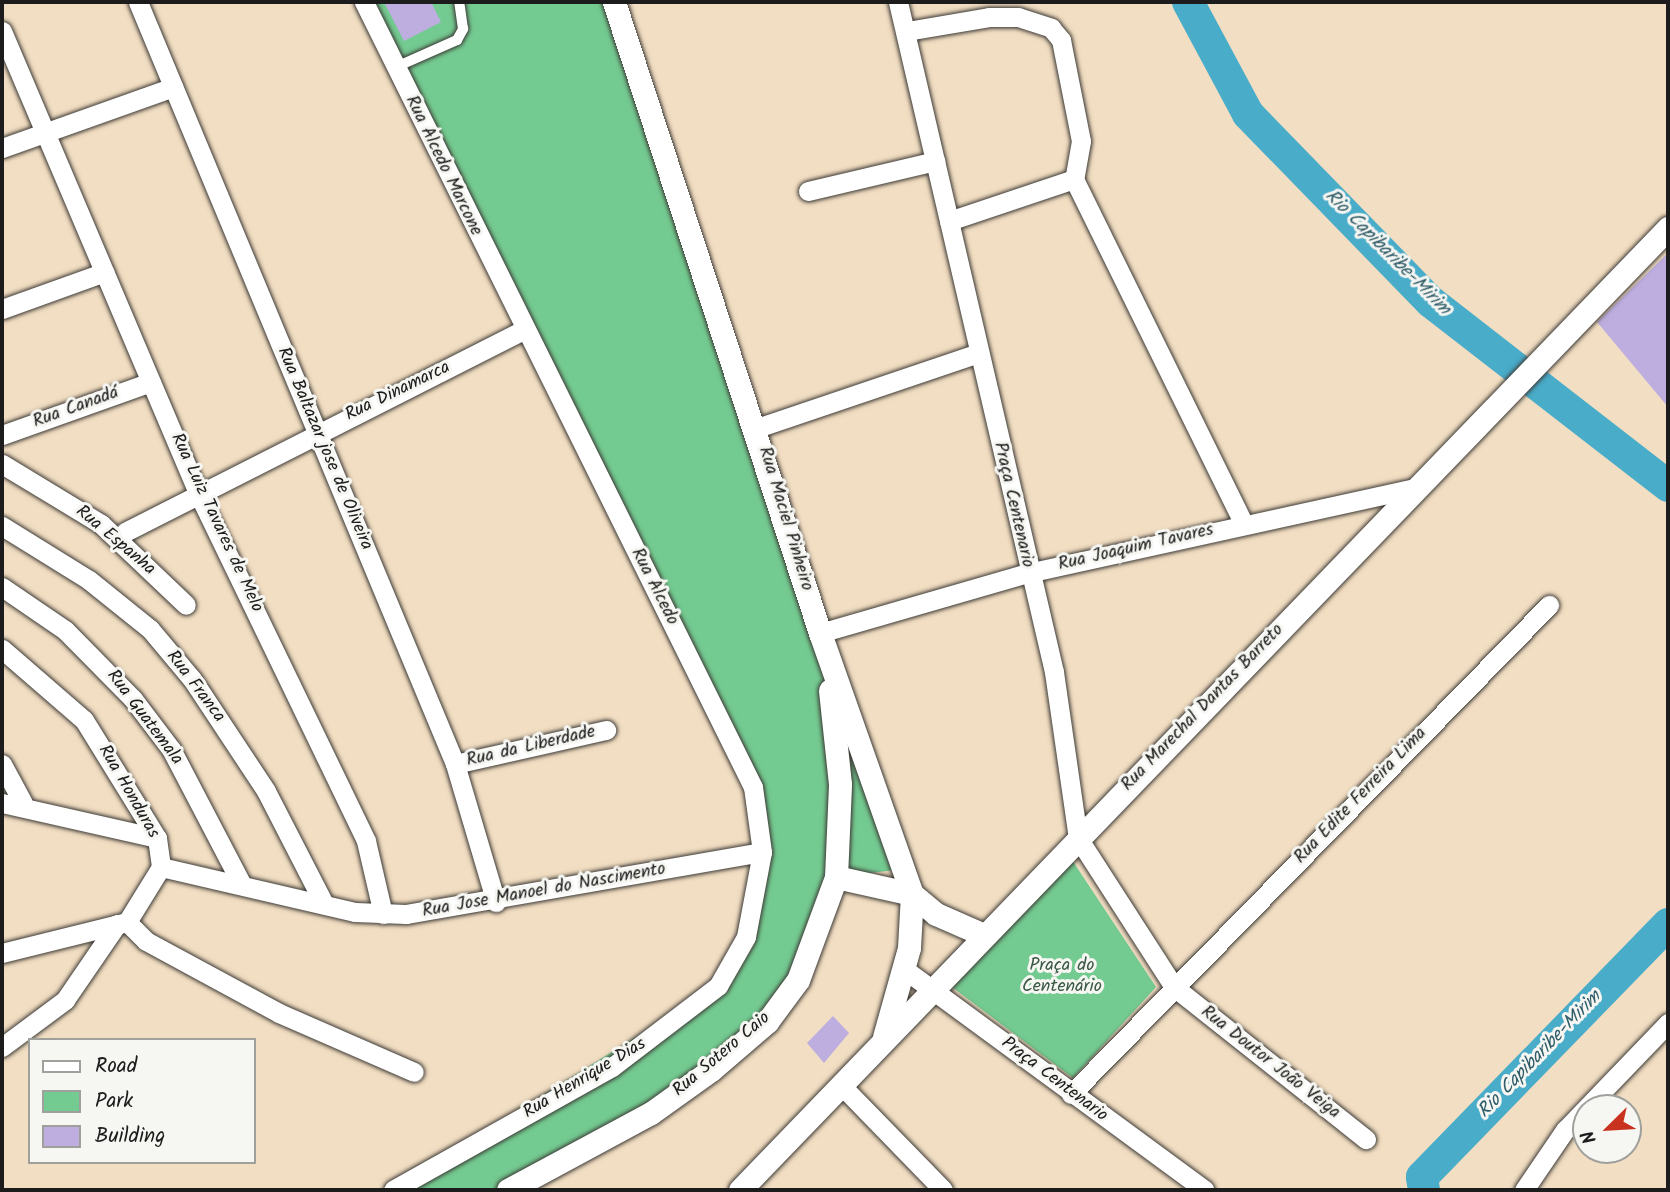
<!DOCTYPE html>
<html>
<head>
<meta charset="utf-8">
<style>
  body { margin:0 }
  #map { position:relative; width:1670px; height:1192px; overflow:hidden; background:#f2dec2; font-family:Kalam,sans-serif }
  div>[style] { position:absolute }
  .green>* { inset:0; background:#74cb91 }
  .river>* { height:32px; margin:-16px; padding:0 16px; transform-origin:16px; border-radius:16px; background:#49acc9 }
  .building>* { inset:0; background:#beaedf }
  .roads { filter:drop-shadow(0 0 2px #3c3935) drop-shadow(0 0 2px #3c3935) }
  .service>* { height:10px; margin:-5px; padding:0 5px; transform-origin:5px; border-radius:5px; background:#fff }
  .minor>* { height:19px; margin:-9.5px; padding:0 9.5px; transform-origin:9.5px; border-radius:9.5px; background:#fff }
  .tertiary>* { height:23px; margin:-11.5px; padding:0 11.5px; transform-origin:11.5px; border-radius:11.5px; background:#fff }
  span { translate:-50% -50%; white-space:nowrap; text-align:center; line-height:1.15; -webkit-text-stroke:6px #f6f6f2; paint-order:stroke }
  .street-label { font-size:18px; color:#1c1c1c }
  .park-label { font-size:18px; color:#3b5945 }
  .water-label { font-size:19px; color:#305d6a; font-style:italic }
  .frame { position:absolute; inset:0; border:4px solid #1c1c1c; pointer-events:none }
  .legend { position:absolute; left:28px; top:1038px; width:228px; height:126px; box-sizing:border-box; background:#f6f6f2; border:2px solid #9f9f9c; margin:0; padding:9px 12px; list-style:none; font-size:21px; color:#1c1c1c }
  .legend li { display:flex; align-items:center; gap:14px; height:35px }
  .legend b { width:35px; border:2px solid #9f9f9c }
  .north { position:absolute; left:1572px; top:1094px; width:70px; height:70px; box-sizing:border-box; background:#f6f6f2; border:2px solid #9f9f9c; border-radius:50%; rotate:246deg; font-size:19px; font-weight:700; line-height:28px; text-align:center; color:#1c1c1c }
  .north::after { content:''; display:block; margin:auto; width:24px; height:32px; background:#c8321e; clip-path:polygon(50% 0,100% 100%,50% 72%,0 100%) }
</style>
</head>
<body>
<div id="map">
  <div class="green">
    <i style="clip-path:polygon(366px 2px,614px 2px,904px 869px,836px 877px,798px 980px,711px 1070px,508px 1190px,390px 1190px,718px 986px,746px 937px,762px 852px,753px 787px)"></i>
    <i style="clip-path:polygon(1072px 860px,1156px 987px,1073px 1078px,952px 987px)"></i>
  </div>
  <div class="river">
    <i style="left:1188px;top:2px;width:127px;rotate:61.8deg"></i>
    <i style="left:1248px;top:114px;width:262px;rotate:45.8deg"></i>
    <i style="left:1431px;top:302px;width:300px;rotate:37.8deg"></i>
    <i style="left:1424px;top:1190px;width:13px;rotate:-99deg"></i>
    <i style="left:1422px;top:1177px;width:353px;rotate:-45.8deg"></i>
  </div>
  <div class="building">
    <i style="clip-path:polygon(384px 2px,431px 2px,441px 22px,404px 41px)"></i>
    <i style="clip-path:polygon(1668px 253px,1668px 407px,1597px 322px)"></i>
    <i style="clip-path:polygon(833px 1016px,849px 1033px,824px 1063px,807px 1043px)"></i>
  </div>
  <div class="roads">
    <div class="service">
      <i style="left:396px;top:67px;width:67px;rotate:-23.9deg"></i>
      <i style="left:457px;top:40px;width:13px;rotate:-61deg"></i>
      <i style="left:463px;top:29px;width:27px;rotate:-98deg"></i>
    </div>
    <div class="minor">
      <i style="left:138px;top:2px;width:825px;rotate:67.41deg"></i>
      <i style="left:455px;top:764px;width:144px;rotate:73.5deg"></i>
      <i style="left:364px;top:2px;width:876px;rotate:63.64deg"></i>
      <i style="left:753px;top:787px;width:66px;rotate:82.1deg"></i>
      <i style="left:762px;top:852px;width:86px;rotate:100.7deg"></i>
      <i style="left:746px;top:937px;width:56px;rotate:119.7deg"></i>
      <i style="left:718px;top:986px;width:133px;rotate:142.6deg"></i>
      <i style="left:612px;top:1067px;width:251px;rotate:150.7deg"></i>
      <i style="left:898px;top:2px;width:688px;rotate:76.89deg"></i>
      <i style="left:1054px;top:672px;width:168px;rotate:81.8deg"></i>
      <i style="left:1078px;top:838px;width:177px;rotate:57.2deg"></i>
      <i style="left:1174px;top:987px;width:245px;rotate:38.4deg"></i>
      <i style="left:2px;top:31px;width:504px;rotate:67deg"></i>
      <i style="left:199px;top:495px;width:384px;rotate:64.2deg"></i>
      <i style="left:366px;top:841px;width:75px;rotate:76.9deg"></i>
      <i style="left:907px;top:31px;width:83px;rotate:-9.7deg"></i>
      <i style="left:989px;top:17px;width:29px"></i>
      <i style="left:1018px;top:17px;width:35px;rotate:18deg"></i>
      <i style="left:1051px;top:28px;width:16px;rotate:50deg"></i>
      <i style="left:1061px;top:40px;width:103px;rotate:78.8deg"></i>
      <i style="left:1081px;top:141px;width:39px;rotate:100deg"></i>
      <i style="left:2px;top:148px;width:182px;rotate:-19.6deg"></i>
      <i style="left:1074px;top:179px;width:383px;rotate:63.8deg"></i>
      <i style="left:808px;top:191px;width:131px;rotate:-13.2deg"></i>
      <i style="left:949px;top:221px;width:132px;rotate:-18.6deg"></i>
      <i style="left:2px;top:309px;width:109px;rotate:-19.8deg"></i>
      <i style="left:757px;top:428px;width:233px;rotate:-18.7deg"></i>
      <i style="left:2px;top:435px;width:158px;rotate:-19.6deg"></i>
      <i style="left:2px;top:464px;width:116px;rotate:31.2deg"></i>
      <i style="left:101px;top:524px;width:117px;rotate:43.6deg"></i>
      <i style="left:2px;top:526px;width:102px;rotate:31.8deg"></i>
      <i style="left:89px;top:580px;width:78px;rotate:38.8deg"></i>
      <i style="left:150px;top:629px;width:65px;rotate:50deg"></i>
      <i style="left:192px;top:679px;width:134px;rotate:56.5deg"></i>
      <i style="left:266px;top:791px;width:127px;rotate:62.8deg"></i>
      <i style="left:125px;top:532px;width:446px;rotate:-26.9deg"></i>
      <i style="left:2px;top:587px;width:76px;rotate:34.3deg"></i>
      <i style="left:65px;top:630px;width:97px;rotate:45.4deg"></i>
      <i style="left:133px;top:699px;width:63px;rotate:52.8deg"></i>
      <i style="left:171px;top:749px;width:153px;rotate:62.4deg"></i>
      <i style="left:820px;top:633px;width:216px;rotate:-16.1deg"></i>
      <i style="left:1028px;top:573px;width:397px;rotate:-12.4deg"></i>
      <i style="left:2px;top:649px;width:108px;rotate:40.9deg"></i>
      <i style="left:84px;top:720px;width:139px;rotate:58.3deg"></i>
      <i style="left:157px;top:838px;width:29px;rotate:82deg"></i>
      <i style="left:161px;top:867px;width:65px;rotate:121.7deg"></i>
      <i style="left:127px;top:922px;width:129px;rotate:166.1deg"></i>
      <i style="left:2px;top:764px;width:44px;rotate:61.7deg"></i>
      <i style="left:455px;top:764px;width:155px;rotate:-12.7deg"></i>
      <i style="left:2px;top:803px;width:159px;rotate:12.7deg"></i>
      <i style="left:161px;top:867px;width:199px;rotate:13.1deg"></i>
      <i style="left:355px;top:912px;width:51px;rotate:2.2deg"></i>
      <i style="left:406px;top:914px;width:361px;rotate:-9.9deg"></i>
      <i style="left:127px;top:922px;width:27px;rotate:45deg"></i>
      <i style="left:146px;top:941px;width:151px;rotate:28.4deg"></i>
      <i style="left:279px;top:1013px;width:147px;rotate:23.6deg"></i>
      <i style="left:904px;top:969px;width:373px;rotate:36.3deg"></i>
      <i style="left:2px;top:1047px;width:79px;rotate:-36.7deg"></i>
      <i style="left:65px;top:1000px;width:92px;rotate:-55.6deg"></i>
      <i style="left:841px;top:1085px;width:146px;rotate:45.8deg"></i>
      <i style="left:1071px;top:1094px;width:684px;rotate:-45.65deg"></i>
      <i style="left:1524px;top:1190px;width:73px;rotate:-55.7deg"></i>
      <i style="left:1565px;top:1130px;width:149px;rotate:-46.1deg"></i>
    </div>
    <div class="tertiary">
      <i style="left:614px;top:2px;width:664px;rotate:71.92deg"></i>
      <i style="left:820px;top:633px;width:277px;rotate:70.6deg"></i>
      <i style="left:912px;top:894px;width:54px;rotate:93.2deg"></i>
      <i style="left:909px;top:948px;width:92px;rotate:105.7deg"></i>
      <i style="left:836px;top:877px;width:78px;rotate:12.6deg"></i>
      <i style="left:912px;top:894px;width:31px;rotate:40deg"></i>
      <i style="left:936px;top:914px;width:52px;rotate:23.6deg"></i>
      <i style="left:508px;top:1190px;width:162px;rotate:-28.3deg"></i>
      <i style="left:651px;top:1113px;width:74px;rotate:-35.6deg"></i>
      <i style="left:711px;top:1070px;width:74px;rotate:-40.6deg"></i>
      <i style="left:767px;top:1022px;width:52px;rotate:-53.6deg"></i>
      <i style="left:798px;top:980px;width:110px;rotate:-69.7deg"></i>
      <i style="left:836px;top:877px;width:93px;rotate:-87.5deg"></i>
      <i style="left:840px;top:784px;width:94px;rotate:-96.1deg"></i>
      <i style="left:740px;top:1190px;width:1337px;rotate:-46.03deg"></i>
    </div>
  </div>
  <div class="street-label">
    <span style="left:443px;top:166px;rotate:64deg">Rua Alcedo Marcone</span>
    <span style="left:398px;top:392px;rotate:-26deg">Rua Dinamarca</span>
    <span style="left:76px;top:408px;rotate:-20deg">Rua Canadá</span>
    <span style="left:324px;top:449px;rotate:67deg">Rua Baltazar jose de Oliveira</span>
    <span style="left:1013px;top:505px;rotate:77deg">Praça Centenario</span>
    <span style="left:785px;top:519px;rotate:73deg">Rua Maciel Pinheiro</span>
    <span style="left:216px;top:523px;rotate:65deg">Rua Luiz Tavares de Melo</span>
    <span style="left:115px;top:541px;rotate:40deg">Rua Espanha</span>
    <span style="left:1136px;top:548px;rotate:-13deg">Rua Joaquim Tavares</span>
    <span style="left:654px;top:587px;rotate:63deg">Rua Alcedo</span>
    <span style="left:195px;top:687px;rotate:53deg">Rua Franca</span>
    <span style="left:1203px;top:708px;rotate:-46deg">Rua Marechal Dantas Barreto</span>
    <span style="left:144px;top:718px;rotate:53deg">Rua Guatemala</span>
    <span style="left:531px;top:747px;rotate:-13deg">Rua da Liberdade</span>
    <span style="left:128px;top:792px;rotate:60deg">Rua Honduras</span>
    <span style="left:1361px;top:796px;rotate:-46deg">Rua Edite Ferreira Lima</span>
    <span style="left:544px;top:891px;rotate:-10deg">Rua Jose Manoel do Nascimento</span>
    <span style="left:722px;top:1055px;rotate:-40deg">Rua Sotero Caio</span>
    <span style="left:1270px;top:1063px;rotate:38deg">Rua Doutor João Veiga</span>
    <span style="left:585px;top:1079px;rotate:-31deg">Rua Henrique Dias</span>
    <span style="left:1054px;top:1080px;rotate:37deg">Praça Centenario</span>
  </div>
  <div class="park-label">
    <span style="left:1062px;top:977px">Praça do<br>Centenário</span>
  </div>
  <div class="water-label">
    <span style="left:1387px;top:253px;rotate:45deg">Rio Capibaribe-Mirim</span>
    <span style="left:1540px;top:1055px;rotate:-46deg">Rio Capibaribe-Mirim</span>
  </div>
  <div class="frame"></div>
  <ul class="legend">
  <li><b style="height:9px;background:#fff"></b>Road</li>
  <li><b style="height:19px;background:#74cb91"></b>Park</li>
  <li><b style="height:19px;background:#beaedf"></b>Building</li>
  </ul>
  <div class="north">N</div>
</div>
</body>
</html>
